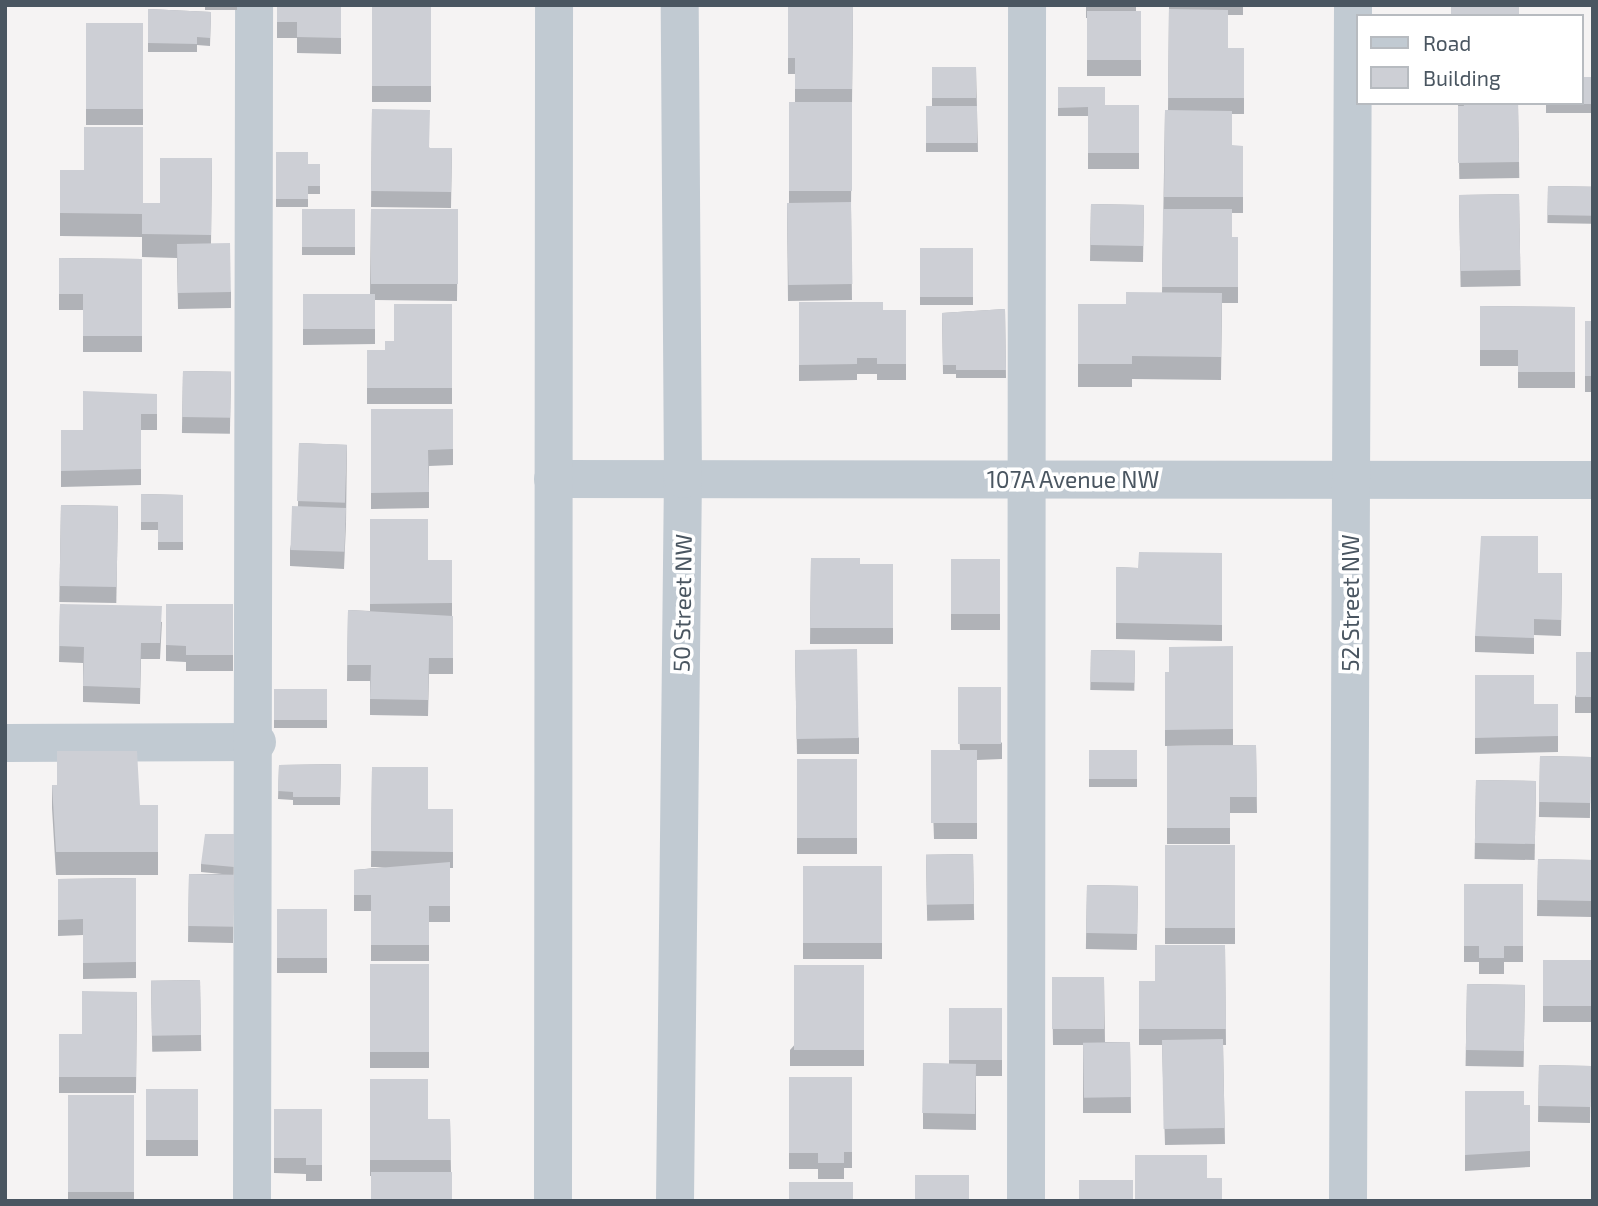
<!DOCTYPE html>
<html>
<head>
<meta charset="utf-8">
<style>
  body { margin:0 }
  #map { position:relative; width:1598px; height:1206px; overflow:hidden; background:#f5f3f3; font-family:"Exo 2",sans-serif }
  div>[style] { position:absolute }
  .minor>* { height:38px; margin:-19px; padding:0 19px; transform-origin:19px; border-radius:19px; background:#c1cad2 }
  .wall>* { inset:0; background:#b0b2b7; transform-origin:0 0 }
  .building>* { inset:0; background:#cdcfd5; transform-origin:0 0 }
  span { translate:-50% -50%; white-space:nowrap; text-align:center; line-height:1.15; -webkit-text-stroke:7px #fff; paint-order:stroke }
  .street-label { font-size:23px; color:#4a5661 }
  .frame { position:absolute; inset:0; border:7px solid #4a5661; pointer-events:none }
  .legend { position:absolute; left:1356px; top:14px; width:228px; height:91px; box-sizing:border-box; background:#fff; border:2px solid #b7bbc0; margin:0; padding:9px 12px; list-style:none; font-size:21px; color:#4a5661 }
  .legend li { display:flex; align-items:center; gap:14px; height:35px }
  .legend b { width:35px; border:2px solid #b7bbc0 }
</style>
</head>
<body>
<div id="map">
  <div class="minor">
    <i style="left:553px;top:479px;width:1040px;rotate:0.06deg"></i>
    <i style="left:5px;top:743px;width:252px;rotate:-0.2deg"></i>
    <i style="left:252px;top:1201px;width:1196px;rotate:-89.9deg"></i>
    <i style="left:553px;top:1201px;width:1196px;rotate:-89.95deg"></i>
    <i style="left:675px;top:1201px;width:722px;rotate:-89.37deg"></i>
    <i style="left:683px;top:479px;width:474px;rotate:-90.4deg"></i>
    <i style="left:1026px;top:1201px;width:1196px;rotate:-89.95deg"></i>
    <i style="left:1348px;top:1201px;width:1196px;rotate:-89.76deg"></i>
  </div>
  <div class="wall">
    <i style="left:205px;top:5px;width:32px;height:5px"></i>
    <i style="clip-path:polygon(277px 5px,341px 5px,341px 54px,297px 53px,297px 38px,277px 38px)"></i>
    <i style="left:372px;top:5px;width:59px;height:97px"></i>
    <i style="clip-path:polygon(788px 5px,853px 5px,851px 207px,852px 300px,788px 301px,787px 203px,789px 203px,789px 102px,795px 102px,795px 74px,788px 74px)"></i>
    <i style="clip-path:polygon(1086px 5px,1136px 5px,1136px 11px,1141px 11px,1141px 76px,1087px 76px,1087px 18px,1086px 18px)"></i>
    <i style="clip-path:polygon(1169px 5px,1243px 5px,1243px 15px,1228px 15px,1228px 48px,1244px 48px,1244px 114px,1232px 114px,1232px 146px,1243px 146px,1243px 213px,1232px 213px,1232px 237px,1238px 237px,1238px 303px,1222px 303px,1221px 380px,1132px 379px,1132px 387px,1078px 387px,1078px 304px,1126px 304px,1162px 293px,1165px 110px,1168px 110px)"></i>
    <i style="clip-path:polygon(148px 9px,211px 12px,210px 46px,197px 45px,197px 52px,148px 52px)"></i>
    <i style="left:143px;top:23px;width:102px;height:57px;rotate:90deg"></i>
    <i style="clip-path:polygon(932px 67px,976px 67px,978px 152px,926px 152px,926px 106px,932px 106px)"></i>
    <i style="clip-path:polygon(1592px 77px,1592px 113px,1546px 113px,1546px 103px)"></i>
    <i style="clip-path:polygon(1058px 87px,1105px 105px,1139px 105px,1139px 169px,1088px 169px,1088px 116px,1058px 116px)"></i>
    <i style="left:1518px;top:103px;width:75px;height:60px;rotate:89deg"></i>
    <i style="clip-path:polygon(372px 109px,430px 148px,452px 148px,451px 208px,371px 207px)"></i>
    <i style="clip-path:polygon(276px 152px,308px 164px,320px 164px,320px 194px,308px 194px,308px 207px,276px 207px)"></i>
    <i style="clip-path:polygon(212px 158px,211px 244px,231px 292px,231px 308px,178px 309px,177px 258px,142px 257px,142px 237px,60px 236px,60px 170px,143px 203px,160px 203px)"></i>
    <i style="left:1548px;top:186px;width:44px;height:37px;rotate:1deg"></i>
    <i style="left:1519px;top:194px;width:92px;height:60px;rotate:89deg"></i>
    <i style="left:1091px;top:204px;width:53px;height:57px;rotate:1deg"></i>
    <i style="left:302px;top:209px;width:53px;height:46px"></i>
    <i style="clip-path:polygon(371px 209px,458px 209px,457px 301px,375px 300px,375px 344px,303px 345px,303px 294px,370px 294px)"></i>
    <i style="left:920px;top:248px;width:53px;height:57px"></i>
    <i style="clip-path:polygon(59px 258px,142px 259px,142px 352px,83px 352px,83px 310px,59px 310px)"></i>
    <i style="clip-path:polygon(799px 302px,883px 310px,906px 310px,906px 380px,877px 380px,877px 374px,857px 374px,857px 380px,799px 381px)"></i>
    <i style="clip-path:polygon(452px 304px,452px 404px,367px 404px,367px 350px,385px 350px,394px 341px)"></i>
    <i style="clip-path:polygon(1480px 306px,1575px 307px,1575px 388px,1518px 388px,1518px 366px,1480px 366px)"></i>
    <i style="clip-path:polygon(1005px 309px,1006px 378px,956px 378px,956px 374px,943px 374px,942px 313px)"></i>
    <i style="left:1585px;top:321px;width:8px;height:71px"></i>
    <i style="left:183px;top:371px;width:48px;height:62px;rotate:1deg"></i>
    <i style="clip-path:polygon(157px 394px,157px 430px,141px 430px,141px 485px,61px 487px,61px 430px,83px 430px)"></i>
    <i style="clip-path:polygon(371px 409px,453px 409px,453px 465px,429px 466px,429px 508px,371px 509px)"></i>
    <i style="clip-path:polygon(299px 443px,347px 445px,346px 524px,344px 569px,290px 566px,290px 550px,298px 506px)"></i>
    <i style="clip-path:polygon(141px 494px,183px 495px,183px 550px,158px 550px,158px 530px,141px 530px)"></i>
    <i style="left:61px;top:505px;width:57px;height:97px;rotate:1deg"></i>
    <i style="clip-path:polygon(370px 519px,428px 560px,452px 560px,452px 616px,453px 616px,453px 674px,429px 674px,428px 716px,370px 715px,370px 681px,347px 681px,348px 610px,370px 611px)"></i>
    <i style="clip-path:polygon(1222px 553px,1222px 641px,1116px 639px,1116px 567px,1138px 568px)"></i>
    <i style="clip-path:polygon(811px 558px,860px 564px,893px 564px,893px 644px,810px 644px)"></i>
    <i style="left:951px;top:559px;width:49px;height:71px"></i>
    <i style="clip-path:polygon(1538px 573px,1562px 573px,1561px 636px,1534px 635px,1534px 654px,1475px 652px,1475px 636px)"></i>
    <i style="clip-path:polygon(60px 604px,162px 622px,160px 659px,141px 659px,140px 704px,83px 702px,83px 663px,59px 662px)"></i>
    <i style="clip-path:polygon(166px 604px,233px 604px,233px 671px,186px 671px,186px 662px,166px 661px)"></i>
    <i style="clip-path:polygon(1233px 646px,1233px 745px,1165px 746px,1165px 672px,1169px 672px)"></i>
    <i style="clip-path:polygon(795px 650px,859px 738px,859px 754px,797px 754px)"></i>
    <i style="left:1091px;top:650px;width:44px;height:40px;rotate:1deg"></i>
    <i style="clip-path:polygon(1593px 652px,1593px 713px,1575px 713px,1575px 697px)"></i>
    <i style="clip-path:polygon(1475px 675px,1534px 704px,1558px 704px,1558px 752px,1475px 754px)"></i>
    <i style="left:327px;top:689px;width:39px;height:53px;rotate:90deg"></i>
    <i style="clip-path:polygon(958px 703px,1002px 743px,1002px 759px,977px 760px,977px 839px,934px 839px,931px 750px,960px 750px)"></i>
    <i style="clip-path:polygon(1256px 745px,1257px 813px,1230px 813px,1230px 844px,1167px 844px,1167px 746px)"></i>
    <i style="left:1089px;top:750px;width:48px;height:37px"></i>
    <i style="left:1540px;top:756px;width:51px;height:61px;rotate:1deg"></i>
    <i style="left:797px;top:759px;width:60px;height:95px"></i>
    <i style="clip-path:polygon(341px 764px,340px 805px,293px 805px,293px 800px,278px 799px,279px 765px)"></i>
    <i style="clip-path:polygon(372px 767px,428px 809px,453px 809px,453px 868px,450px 868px,450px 922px,429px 922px,429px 961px,371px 961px,371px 911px,354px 911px,354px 870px,386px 867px,371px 867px)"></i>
    <i style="left:1476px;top:780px;width:60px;height:79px;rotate:1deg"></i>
    <i style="clip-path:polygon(52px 785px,140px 805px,158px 805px,158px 875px,56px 875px,52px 808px)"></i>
    <i style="clip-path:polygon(234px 834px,233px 943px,188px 942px,189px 874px,222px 874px,201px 872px,201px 864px)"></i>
    <i style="left:1165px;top:845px;width:70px;height:99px"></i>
    <i style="left:973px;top:854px;width:66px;height:47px;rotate:89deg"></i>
    <i style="left:1538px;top:859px;width:55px;height:57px;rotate:1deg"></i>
    <i style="left:803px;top:866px;width:79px;height:93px"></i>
    <i style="clip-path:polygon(136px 878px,136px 978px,83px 979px,83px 935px,58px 936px,58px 879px)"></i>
    <i style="clip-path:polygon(1464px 884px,1523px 884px,1523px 962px,1504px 962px,1504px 974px,1479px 974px,1479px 962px,1464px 962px)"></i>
    <i style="left:1087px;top:885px;width:51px;height:64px;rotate:1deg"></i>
    <i style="left:277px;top:909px;width:50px;height:64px"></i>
    <i style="clip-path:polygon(1225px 945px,1226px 1045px,1223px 1045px,1225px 1144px,1165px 1145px,1162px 1045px,1139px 1045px,1139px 981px,1155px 981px)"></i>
    <i style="left:1543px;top:960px;width:50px;height:62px"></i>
    <i style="left:370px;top:964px;width:59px;height:104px"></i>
    <i style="clip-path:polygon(864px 965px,864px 1066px,790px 1066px,790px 1050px)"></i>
    <i style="clip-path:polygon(1052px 977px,1104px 977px,1105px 1042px,1130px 1042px,1131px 1113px,1083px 1113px,1083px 1045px,1053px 1045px)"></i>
    <i style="left:200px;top:980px;width:71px;height:49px;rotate:89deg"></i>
    <i style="left:1467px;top:984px;width:58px;height:82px;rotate:1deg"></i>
    <i style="clip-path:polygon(137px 992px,136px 1093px,59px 1093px,59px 1034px,82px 1034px)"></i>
    <i style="clip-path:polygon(1002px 1008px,1002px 1076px,976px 1076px,976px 1130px,923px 1129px,923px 1063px,949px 1064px,949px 1009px)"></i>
    <i style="left:1539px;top:1065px;width:52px;height:57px;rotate:1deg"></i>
    <i style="clip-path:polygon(789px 1077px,852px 1077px,852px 1168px,844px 1168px,844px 1179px,818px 1179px,818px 1169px,789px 1169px)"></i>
    <i style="clip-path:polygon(370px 1079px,428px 1119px,450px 1119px,451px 1172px,370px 1176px)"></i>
    <i style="left:146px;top:1089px;width:52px;height:67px"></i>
    <i style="clip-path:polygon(1465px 1091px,1524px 1105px,1530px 1105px,1530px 1167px,1465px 1171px)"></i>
    <i style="left:68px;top:1095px;width:66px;height:106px"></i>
    <i style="clip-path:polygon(274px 1109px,322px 1109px,322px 1181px,306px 1181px,306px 1174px,274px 1173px)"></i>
  </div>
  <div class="building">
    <i style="clip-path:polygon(277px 5px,341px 5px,341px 38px,297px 37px,297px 22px,277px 22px)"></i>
    <i style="left:372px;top:5px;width:59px;height:81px"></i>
    <i style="clip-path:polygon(788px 5px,853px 5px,852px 89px,795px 89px,795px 58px,788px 58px)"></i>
    <i style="left:1451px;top:5px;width:68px;height:11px"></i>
    <i style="clip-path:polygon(148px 9px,211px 12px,210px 38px,197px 37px,197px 44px,148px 43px)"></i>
    <i style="clip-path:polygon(1169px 9px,1228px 10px,1228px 48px,1244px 48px,1244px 98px,1168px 98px)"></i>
    <i style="left:1087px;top:11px;width:54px;height:49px"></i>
    <i style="left:143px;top:23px;width:86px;height:57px;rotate:90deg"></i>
    <i style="left:932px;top:67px;width:44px;height:31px"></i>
    <i style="clip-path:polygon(1582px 77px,1592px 77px,1592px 104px,1546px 104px,1546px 103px,1582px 103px)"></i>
    <i style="clip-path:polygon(1058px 87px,1105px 87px,1105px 105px,1088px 105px,1088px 107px,1058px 108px)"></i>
    <i style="left:789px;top:102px;width:63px;height:89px"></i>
    <i style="clip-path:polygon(1463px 103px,1518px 103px,1519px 162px,1458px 163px,1458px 106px,1464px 106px)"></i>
    <i style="left:1088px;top:105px;width:51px;height:48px"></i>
    <i style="left:926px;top:106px;width:51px;height:37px"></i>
    <i style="clip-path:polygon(372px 109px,430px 110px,429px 148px,452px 148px,451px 192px,371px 191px)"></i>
    <i style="clip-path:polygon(1165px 110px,1232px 111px,1232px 145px,1243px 146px,1243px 197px,1164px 197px)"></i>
    <i style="clip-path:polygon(84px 127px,143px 127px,143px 203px,160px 203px,160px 158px,212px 158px,211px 235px,142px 234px,142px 214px,60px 213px,60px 170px,84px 170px)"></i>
    <i style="clip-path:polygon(276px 152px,308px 152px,308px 164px,320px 164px,320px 186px,308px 186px,308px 199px,276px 199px)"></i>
    <i style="left:1548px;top:186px;width:44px;height:29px;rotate:1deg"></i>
    <i style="left:1519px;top:194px;width:76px;height:60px;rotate:89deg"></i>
    <i style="left:851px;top:202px;width:82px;height:64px;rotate:89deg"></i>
    <i style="left:1091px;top:204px;width:53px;height:41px;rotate:1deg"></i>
    <i style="left:302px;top:209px;width:53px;height:38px"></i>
    <i style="left:371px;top:209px;width:87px;height:75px"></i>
    <i style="clip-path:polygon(1163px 209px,1232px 209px,1232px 237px,1238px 237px,1238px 287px,1162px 287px)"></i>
    <i style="left:230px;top:243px;width:49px;height:53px;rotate:89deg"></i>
    <i style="left:920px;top:248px;width:53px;height:49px"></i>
    <i style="clip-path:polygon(59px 258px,142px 259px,142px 336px,83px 336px,83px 294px,59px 294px)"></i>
    <i style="clip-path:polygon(1126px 292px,1222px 293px,1221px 357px,1132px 356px,1132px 364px,1078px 364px,1078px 304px,1126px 304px)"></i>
    <i style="left:303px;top:294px;width:72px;height:35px"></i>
    <i style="clip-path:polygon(799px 302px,883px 302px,883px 310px,906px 310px,906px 364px,877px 364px,877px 358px,857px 358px,857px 364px,799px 365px)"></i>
    <i style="clip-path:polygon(394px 304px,452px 304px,452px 388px,367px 388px,367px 350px,385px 350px,385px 341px,394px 341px)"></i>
    <i style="clip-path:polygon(1480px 306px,1575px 307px,1575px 372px,1518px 372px,1518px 350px,1480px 350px)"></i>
    <i style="clip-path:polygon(1005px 309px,1006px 370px,956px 370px,956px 365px,943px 365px,942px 313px)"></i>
    <i style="left:1585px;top:321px;width:8px;height:55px"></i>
    <i style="left:183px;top:371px;width:48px;height:46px;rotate:1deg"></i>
    <i style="clip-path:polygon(83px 391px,157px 394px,157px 414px,141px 414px,141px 469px,61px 471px,61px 430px,83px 430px)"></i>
    <i style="clip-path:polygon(371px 409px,453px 409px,453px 449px,428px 450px,429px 492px,371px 493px)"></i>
    <i style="left:299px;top:443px;width:48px;height:58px;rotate:2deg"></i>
    <i style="clip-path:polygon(141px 494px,183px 495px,183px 542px,158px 542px,158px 522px,141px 522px)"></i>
    <i style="left:61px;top:505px;width:57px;height:81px;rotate:1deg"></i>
    <i style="left:292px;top:506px;width:54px;height:44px;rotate:2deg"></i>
    <i style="clip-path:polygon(370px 519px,428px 519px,428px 560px,452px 560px,452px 603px,370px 604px)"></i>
    <i style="clip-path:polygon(1481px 536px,1538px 536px,1538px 573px,1562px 573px,1561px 620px,1534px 619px,1534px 638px,1475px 636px)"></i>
    <i style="clip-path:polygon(1139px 552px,1222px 553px,1222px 625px,1116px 623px,1116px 567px,1138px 568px)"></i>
    <i style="clip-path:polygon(811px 558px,860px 558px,860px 564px,893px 564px,893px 628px,810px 628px)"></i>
    <i style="left:951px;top:559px;width:49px;height:55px"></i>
    <i style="clip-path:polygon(60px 604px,162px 606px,160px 643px,141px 643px,140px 688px,83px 686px,84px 647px,59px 646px)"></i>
    <i style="clip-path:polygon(166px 604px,233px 604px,233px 655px,186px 655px,186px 646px,166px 645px)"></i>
    <i style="clip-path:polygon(348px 610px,453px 616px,453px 658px,429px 658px,428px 700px,370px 699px,371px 665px,347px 665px)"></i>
    <i style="clip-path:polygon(1233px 646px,1233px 729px,1165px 730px,1165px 672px,1169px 672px,1169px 647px)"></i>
    <i style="left:857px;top:649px;width:89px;height:62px;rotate:89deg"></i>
    <i style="left:1091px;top:650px;width:44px;height:32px;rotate:1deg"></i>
    <i style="left:1576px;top:652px;width:17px;height:45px"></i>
    <i style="clip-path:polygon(1475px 675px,1534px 675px,1534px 704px,1558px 704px,1558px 736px,1475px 738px)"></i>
    <i style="left:958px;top:687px;width:43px;height:57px"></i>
    <i style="left:327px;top:689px;width:31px;height:53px;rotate:90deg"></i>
    <i style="clip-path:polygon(1256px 745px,1257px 797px,1230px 797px,1230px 828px,1167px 828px,1167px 746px)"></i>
    <i style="left:931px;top:750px;width:46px;height:73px"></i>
    <i style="left:1089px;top:750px;width:48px;height:29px"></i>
    <i style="clip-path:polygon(57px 751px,137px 751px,140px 805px,158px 805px,158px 852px,56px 852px,52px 785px,57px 785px)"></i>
    <i style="left:1540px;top:756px;width:51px;height:46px;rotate:1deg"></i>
    <i style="left:797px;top:759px;width:60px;height:79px"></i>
    <i style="clip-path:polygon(341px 764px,340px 797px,293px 797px,293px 792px,278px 791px,279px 765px)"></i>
    <i style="clip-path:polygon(372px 767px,428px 767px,428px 809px,453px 809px,453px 852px,371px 851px)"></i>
    <i style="left:1476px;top:780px;width:60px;height:63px;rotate:1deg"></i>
    <i style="clip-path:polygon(205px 834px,234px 834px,234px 867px,201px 864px)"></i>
    <i style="left:1165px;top:845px;width:70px;height:83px"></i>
    <i style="left:973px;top:854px;width:50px;height:47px;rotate:89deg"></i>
    <i style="left:1538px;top:859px;width:55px;height:41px;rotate:1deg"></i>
    <i style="clip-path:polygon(450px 862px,450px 906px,429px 906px,429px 945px,371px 945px,371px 895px,354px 895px,354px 870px)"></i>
    <i style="left:803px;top:866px;width:79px;height:77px"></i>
    <i style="left:189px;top:874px;width:45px;height:52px;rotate:1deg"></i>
    <i style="clip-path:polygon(136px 878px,136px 962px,83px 963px,83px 919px,58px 920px,58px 879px)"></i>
    <i style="clip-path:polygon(1464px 884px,1523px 884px,1523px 946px,1504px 946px,1504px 958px,1479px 958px,1479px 946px,1464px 946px)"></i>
    <i style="left:1087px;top:885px;width:51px;height:48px;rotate:1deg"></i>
    <i style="left:277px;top:909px;width:50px;height:49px"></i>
    <i style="clip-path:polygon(1155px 945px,1225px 945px,1226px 1029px,1139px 1029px,1139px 981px,1155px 981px)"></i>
    <i style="left:1543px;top:960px;width:50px;height:46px"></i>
    <i style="left:370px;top:964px;width:59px;height:88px"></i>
    <i style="left:794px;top:965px;width:70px;height:85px"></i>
    <i style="left:1052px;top:977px;width:52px;height:52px"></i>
    <i style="left:200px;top:980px;width:55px;height:49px;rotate:89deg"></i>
    <i style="left:1467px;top:984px;width:58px;height:66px;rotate:1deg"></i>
    <i style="clip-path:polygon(82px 991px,137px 992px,136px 1077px,59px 1077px,59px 1034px,82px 1034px)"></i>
    <i style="left:1002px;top:1008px;width:52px;height:53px;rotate:90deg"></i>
    <i style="left:1223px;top:1039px;width:89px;height:61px;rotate:89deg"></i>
    <i style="left:1130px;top:1042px;width:55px;height:47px;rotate:89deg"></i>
    <i style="left:923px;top:1063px;width:53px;height:50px;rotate:1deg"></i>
    <i style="left:1539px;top:1065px;width:52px;height:41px;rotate:1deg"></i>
    <i style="clip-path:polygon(789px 1077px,852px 1077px,852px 1152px,844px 1152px,844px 1163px,818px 1163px,818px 1153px,789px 1153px)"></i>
    <i style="clip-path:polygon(370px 1079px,428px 1079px,428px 1119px,450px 1119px,451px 1160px,370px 1160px)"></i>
    <i style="left:146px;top:1089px;width:52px;height:51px"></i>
    <i style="clip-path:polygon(1465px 1091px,1524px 1091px,1524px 1105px,1530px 1105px,1530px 1151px,1465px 1155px)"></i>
    <i style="left:68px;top:1095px;width:66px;height:97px"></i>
    <i style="clip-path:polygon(274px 1109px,322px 1109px,322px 1165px,306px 1165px,306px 1158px,274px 1158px)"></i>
    <i style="clip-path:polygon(1135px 1155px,1207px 1155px,1207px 1178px,1222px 1178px,1222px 1201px,1135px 1201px)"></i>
    <i style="left:371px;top:1172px;width:81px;height:29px"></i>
    <i style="left:915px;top:1175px;width:54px;height:26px"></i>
    <i style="left:1079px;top:1180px;width:54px;height:21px"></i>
    <i style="left:789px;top:1182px;width:64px;height:19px"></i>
  </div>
  <div class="street-label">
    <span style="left:1073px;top:479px">107A Avenue NW</span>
    <span style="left:682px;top:603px;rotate:-89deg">50 Street NW</span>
    <span style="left:1350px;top:603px;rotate:-90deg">52 Street NW</span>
  </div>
  <div class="frame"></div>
  <ul class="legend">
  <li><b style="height:9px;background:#c1cad2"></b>Road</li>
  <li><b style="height:19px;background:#cdcfd5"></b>Building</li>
  </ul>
</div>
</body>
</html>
